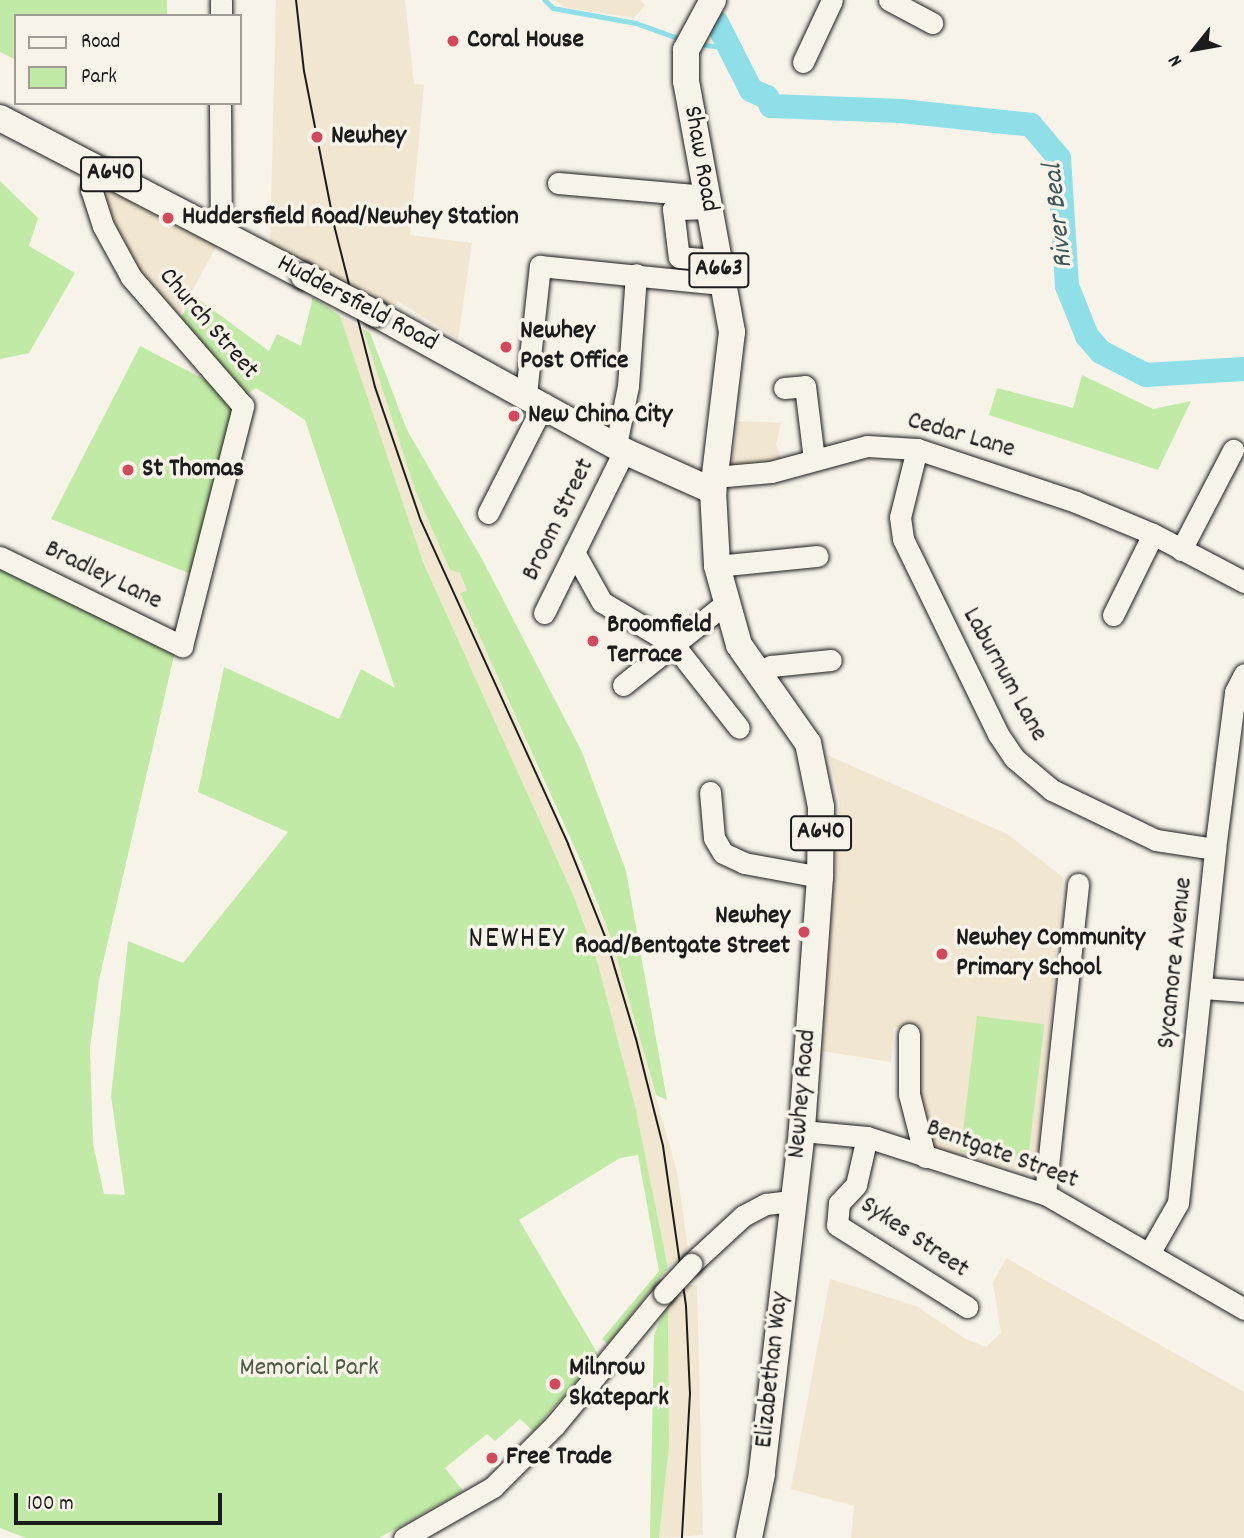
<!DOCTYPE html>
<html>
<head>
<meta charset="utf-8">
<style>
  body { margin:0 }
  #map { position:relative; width:1244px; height:1538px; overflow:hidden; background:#f7f3e8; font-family:Dekko,sans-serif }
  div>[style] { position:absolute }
  .built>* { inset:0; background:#f1e6d0 }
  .green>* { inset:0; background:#c1eaa6; transform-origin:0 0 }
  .stream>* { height:4.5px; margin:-2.25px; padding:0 2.25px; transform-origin:2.25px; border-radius:2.25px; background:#8edfe7 }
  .river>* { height:24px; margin:-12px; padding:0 12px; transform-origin:12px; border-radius:12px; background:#8edfe7 }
  .roads { filter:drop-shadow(0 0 2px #1c1c1c) drop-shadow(0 0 2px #1c1c1c) }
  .minor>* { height:21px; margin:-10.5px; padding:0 10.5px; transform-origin:10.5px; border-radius:10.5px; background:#f7f3e8 }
  .major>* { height:26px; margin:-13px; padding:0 13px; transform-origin:13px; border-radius:13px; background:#f7f3e8 }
  .tram>* { height:2px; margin:-1px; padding:0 1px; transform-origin:1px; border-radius:1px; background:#1c1c1c }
  .bridges { filter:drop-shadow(0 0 2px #1c1c1c) drop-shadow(0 0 2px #1c1c1c) }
  .minor-bridge>* { height:21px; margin:-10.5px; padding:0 10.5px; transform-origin:10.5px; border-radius:10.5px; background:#f7f3e8 }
  .major-bridge>* { height:26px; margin:-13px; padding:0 13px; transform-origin:13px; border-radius:13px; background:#f7f3e8 }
  .dots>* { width:19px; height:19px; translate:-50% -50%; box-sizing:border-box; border:4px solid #f7f3e8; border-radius:50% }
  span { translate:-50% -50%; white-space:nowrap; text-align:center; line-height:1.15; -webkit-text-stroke:7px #f7f3e8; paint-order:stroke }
  .shield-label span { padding:2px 5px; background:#f7f3e8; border:2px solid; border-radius:5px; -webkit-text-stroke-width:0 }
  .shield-label { font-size:24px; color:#1c1c1c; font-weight:700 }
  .poi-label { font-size:26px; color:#1c1c1c; font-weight:700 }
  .left { translate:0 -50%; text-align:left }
  .right { translate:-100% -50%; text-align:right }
  .street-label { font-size:26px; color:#1c1c1c }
  .park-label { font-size:26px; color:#4e5a45 }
  .water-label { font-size:28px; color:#3e5659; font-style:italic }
  .quarter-label { font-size:30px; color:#1c1c1c; letter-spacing:2px }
  .legend { position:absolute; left:14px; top:14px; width:228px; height:91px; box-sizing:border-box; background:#f7f3e8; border:2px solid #9f9d96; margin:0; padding:9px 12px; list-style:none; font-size:21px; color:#1c1c1c }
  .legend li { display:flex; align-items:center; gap:14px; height:35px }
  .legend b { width:35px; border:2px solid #9f9d96 }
  .north { position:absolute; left:1160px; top:14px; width:70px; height:70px; -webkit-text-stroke:5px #f7f3e8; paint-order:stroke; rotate:239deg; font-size:19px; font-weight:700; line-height:28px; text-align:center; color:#1c1c1c }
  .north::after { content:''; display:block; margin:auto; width:24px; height:32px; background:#1c1c1c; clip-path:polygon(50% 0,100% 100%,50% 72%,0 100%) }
  .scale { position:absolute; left:14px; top:1493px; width:208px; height:32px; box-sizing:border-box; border:4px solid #1c1c1c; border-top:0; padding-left:9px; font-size:21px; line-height:24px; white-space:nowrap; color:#1c1c1c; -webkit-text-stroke:5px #f7f3e8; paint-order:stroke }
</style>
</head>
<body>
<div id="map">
  <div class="built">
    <i style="clip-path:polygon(276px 0,405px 0,414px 84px,424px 85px,410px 235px,472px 243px,458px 339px,398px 301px,392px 313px,270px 246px)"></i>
    <i style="clip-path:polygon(555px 0,641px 0,645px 6px,634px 18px,563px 7px)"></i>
    <i style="clip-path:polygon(111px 190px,125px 192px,218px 243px,176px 321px,133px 272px,102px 200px)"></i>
    <i style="clip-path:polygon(340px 316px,363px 329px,415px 490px,450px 570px,460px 573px,467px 591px,461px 593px,611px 938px,677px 1172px,688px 1248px,668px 1268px,636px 1110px,598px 964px,575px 899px,423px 562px)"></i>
    <i style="clip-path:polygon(738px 421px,781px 423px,776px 444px,781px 459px,749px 469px,732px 468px)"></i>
    <i style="clip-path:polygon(829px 756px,1007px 834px,1063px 877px,1036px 1176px,930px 1147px,916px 1093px,917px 1030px,894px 1027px,891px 1062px,822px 1051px,840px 802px)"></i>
    <i style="clip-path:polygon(1006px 1258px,1244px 1392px,1244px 1538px,851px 1538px,854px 1506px,791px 1489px,830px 1279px,916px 1306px,966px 1339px,986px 1347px,1001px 1333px,993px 1283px)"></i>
    <i style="clip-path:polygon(689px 1284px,697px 1286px,703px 1535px,659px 1538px,669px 1446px,668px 1301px)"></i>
  </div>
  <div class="green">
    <i style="clip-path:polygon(0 0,167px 0,167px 16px,16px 16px,16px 60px,0 52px)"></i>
    <i style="clip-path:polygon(0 181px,38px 218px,29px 246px,75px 273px,29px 353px,0 359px)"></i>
    <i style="clip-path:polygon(194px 296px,269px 351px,277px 334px,301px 346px,313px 297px,340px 316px,423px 562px,575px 899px,598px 964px,636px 1110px,668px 1268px,608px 1344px,602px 1339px,659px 1271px,638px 1155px,620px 1158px,519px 1220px,599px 1356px,533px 1431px,520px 1419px,495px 1441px,487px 1434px,445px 1468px,463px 1491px,379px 1538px,26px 1538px,0 1528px,0 565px,176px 647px,99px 980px,90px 1049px,93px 1144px,104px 1194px,125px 1195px,111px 1096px,128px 941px,183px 963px,288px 832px,198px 792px,224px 667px,339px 719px,361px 669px,395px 688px,305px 420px,256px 388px,246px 395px,178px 322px)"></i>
    <i style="clip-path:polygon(363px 329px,370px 333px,407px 430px,482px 559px,582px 752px,626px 871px,667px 1100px,656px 1095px,611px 938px,582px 864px,460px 593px,467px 591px,460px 573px,450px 570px,415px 490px)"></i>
    <i style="clip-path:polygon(140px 346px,223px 389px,239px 410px,196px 576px,51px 519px)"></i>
    <i style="clip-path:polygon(1082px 375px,1153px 409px,1191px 401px,1158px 470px,989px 415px,997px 388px,1073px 408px)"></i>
    <i style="left:977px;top:1016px;width:68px;height:136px;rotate:7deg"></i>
    <i style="clip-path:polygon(668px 1302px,669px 1446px,659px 1538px,650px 1538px,654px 1335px)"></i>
  </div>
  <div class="stream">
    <i style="left:545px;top:0;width:11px;rotate:45deg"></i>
    <i style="left:553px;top:8px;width:84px;rotate:10.2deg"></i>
    <i style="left:636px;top:23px;width:45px;rotate:19.7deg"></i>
    <i style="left:705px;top:45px;width:28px;rotate:6deg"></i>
  </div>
  <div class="river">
    <i style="left:717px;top:23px;width:75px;rotate:63.1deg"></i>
    <i style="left:751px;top:90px;width:17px;rotate:24deg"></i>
    <i style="left:767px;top:97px;width:10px;rotate:66deg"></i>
    <i style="left:771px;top:106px;width:130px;rotate:2.2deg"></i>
    <i style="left:901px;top:111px;width:131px;rotate:6.1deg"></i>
    <i style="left:1031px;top:125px;width:43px;rotate:49.7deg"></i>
    <i style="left:1059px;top:158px;width:128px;rotate:86.4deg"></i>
    <i style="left:1067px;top:286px;width:54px;rotate:68.2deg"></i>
    <i style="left:1087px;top:336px;width:21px;rotate:49deg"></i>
    <i style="left:1101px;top:352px;width:51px;rotate:27.1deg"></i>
    <i style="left:1146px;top:375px;width:98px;rotate:-3.5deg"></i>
  </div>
  <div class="roads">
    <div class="minor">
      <i style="left:889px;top:0;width:49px;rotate:28.1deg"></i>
      <i style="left:221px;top:16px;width:16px;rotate:-90deg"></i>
      <i style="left:803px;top:62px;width:68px;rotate:-64.9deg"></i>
      <i style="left:220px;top:103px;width:128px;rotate:89.6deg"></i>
      <i style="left:558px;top:183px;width:151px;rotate:5deg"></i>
      <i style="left:709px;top:208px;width:36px;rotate:178deg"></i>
      <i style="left:673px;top:209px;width:25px;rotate:83deg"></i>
      <i style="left:676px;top:234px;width:23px;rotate:83deg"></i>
      <i style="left:679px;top:257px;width:38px;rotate:5deg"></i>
      <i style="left:784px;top:388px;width:21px;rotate:-5deg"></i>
      <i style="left:805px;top:386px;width:74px;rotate:83deg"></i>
      <i style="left:526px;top:394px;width:129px;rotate:-83.8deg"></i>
      <i style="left:540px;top:266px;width:182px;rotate:5.7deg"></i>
      <i style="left:616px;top:445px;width:60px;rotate:-78.5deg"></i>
      <i style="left:628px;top:386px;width:112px;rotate:-85.9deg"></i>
      <i style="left:917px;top:449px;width:70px;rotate:104deg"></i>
      <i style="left:900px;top:517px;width:22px;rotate:82deg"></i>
      <i style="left:903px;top:539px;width:217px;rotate:64deg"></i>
      <i style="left:998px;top:734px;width:29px;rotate:56deg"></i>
      <i style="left:1014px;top:758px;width:50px;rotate:40.1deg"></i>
      <i style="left:1052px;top:790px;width:115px;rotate:25.7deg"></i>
      <i style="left:1156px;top:840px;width:60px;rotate:8.7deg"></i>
      <i style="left:715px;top:477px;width:56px;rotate:-5.1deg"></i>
      <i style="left:771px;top:472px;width:99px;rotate:-15.2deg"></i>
      <i style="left:867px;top:446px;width:50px;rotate:3.4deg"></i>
      <i style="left:917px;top:449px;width:168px;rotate:18.4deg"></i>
      <i style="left:1076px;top:502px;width:83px;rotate:22.6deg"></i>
      <i style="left:1153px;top:534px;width:103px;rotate:27.8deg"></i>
      <i style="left:488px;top:513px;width:123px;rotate:-63deg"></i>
      <i style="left:1181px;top:550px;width:113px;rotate:-62.5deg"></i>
      <i style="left:574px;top:552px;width:57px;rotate:60.8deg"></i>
      <i style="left:602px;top:602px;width:84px;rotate:30.8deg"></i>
      <i style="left:674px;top:645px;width:105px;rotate:51.9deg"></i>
      <i style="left:0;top:557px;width:203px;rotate:26.1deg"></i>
      <i style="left:182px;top:646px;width:248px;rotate:-75.7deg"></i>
      <i style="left:243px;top:406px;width:171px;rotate:-131deg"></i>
      <i style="left:131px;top:277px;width:58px;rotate:-118.8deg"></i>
      <i style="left:103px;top:226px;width:38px;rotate:-108deg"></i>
      <i style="left:91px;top:190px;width:23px;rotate:-59deg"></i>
      <i style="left:717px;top:566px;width:101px;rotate:-5.7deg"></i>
      <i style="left:544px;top:613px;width:181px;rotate:-63.7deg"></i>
      <i style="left:1113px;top:615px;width:90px;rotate:-63.7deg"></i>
      <i style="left:756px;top:673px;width:17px;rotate:-25deg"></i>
      <i style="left:771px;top:666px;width:60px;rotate:-5.7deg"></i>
      <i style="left:623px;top:685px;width:132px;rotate:-38.5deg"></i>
      <i style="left:710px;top:792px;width:46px;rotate:85deg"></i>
      <i style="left:714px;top:838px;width:17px;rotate:59deg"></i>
      <i style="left:723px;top:853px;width:23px;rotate:25deg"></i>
      <i style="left:744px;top:863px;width:77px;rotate:10.4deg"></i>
      <i style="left:1203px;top:988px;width:41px;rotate:4.2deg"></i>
      <i style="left:909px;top:1034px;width:60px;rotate:90deg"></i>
      <i style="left:909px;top:1094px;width:65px;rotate:75.7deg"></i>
      <i style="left:802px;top:1131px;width:65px;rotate:5.3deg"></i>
      <i style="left:867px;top:1137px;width:187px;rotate:17.8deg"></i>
      <i style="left:1045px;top:1194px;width:230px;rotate:30deg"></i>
      <i style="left:867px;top:1137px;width:49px;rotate:102.9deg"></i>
      <i style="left:856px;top:1185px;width:25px;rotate:133deg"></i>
      <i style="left:839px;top:1203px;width:22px;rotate:95deg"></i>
      <i style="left:837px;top:1225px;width:154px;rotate:32.2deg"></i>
      <i style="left:1045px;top:1194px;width:312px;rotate:-83.9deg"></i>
      <i style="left:1150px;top:1252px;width:56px;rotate:-60.3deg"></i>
      <i style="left:1178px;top:1203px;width:356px;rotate:-84deg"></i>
      <i style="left:1215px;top:849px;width:158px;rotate:-82.7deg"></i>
      <i style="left:1235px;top:692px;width:20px;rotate:-63deg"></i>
      <i style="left:691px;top:1264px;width:71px;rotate:-42.7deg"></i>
      <i style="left:743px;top:1216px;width:26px;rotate:-28deg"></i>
      <i style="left:766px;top:1204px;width:25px;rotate:-7deg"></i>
      <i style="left:404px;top:1538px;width:103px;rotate:-29.8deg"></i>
      <i style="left:493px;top:1487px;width:88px;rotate:-45deg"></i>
      <i style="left:555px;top:1425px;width:171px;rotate:-50.5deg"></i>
    </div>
    <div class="major">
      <i style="left:713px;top:0;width:57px;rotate:118.4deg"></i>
      <i style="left:686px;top:50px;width:31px;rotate:90deg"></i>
      <i style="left:686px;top:81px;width:255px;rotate:79.6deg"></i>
      <i style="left:732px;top:332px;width:160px;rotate:96.8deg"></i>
      <i style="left:713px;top:491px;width:75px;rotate:86.9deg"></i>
      <i style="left:717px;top:566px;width:82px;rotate:74.4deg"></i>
      <i style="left:739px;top:645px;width:120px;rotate:54.9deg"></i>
      <i style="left:808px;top:743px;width:65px;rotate:78.5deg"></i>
      <i style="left:821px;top:807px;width:70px;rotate:90.8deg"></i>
      <i style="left:820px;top:877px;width:255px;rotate:94.1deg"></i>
      <i style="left:802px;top:1131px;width:345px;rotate:96.7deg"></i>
      <i style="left:762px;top:1474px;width:65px;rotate:101.5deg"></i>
      <i style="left:0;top:118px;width:343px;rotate:27.5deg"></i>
      <i style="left:376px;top:314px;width:283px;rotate:28.9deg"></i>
      <i style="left:624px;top:451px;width:98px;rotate:24.2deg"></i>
    </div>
  </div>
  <div class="tram">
    <i style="left:296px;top:0;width:71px;rotate:83.6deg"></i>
    <i style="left:304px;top:71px;width:161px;rotate:78.9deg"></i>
    <i style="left:335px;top:229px;width:163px;rotate:75.8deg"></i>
    <i style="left:375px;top:387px;width:142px;rotate:71.1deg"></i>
    <i style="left:421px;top:521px;width:355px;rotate:65.5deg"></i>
    <i style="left:568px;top:844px;width:102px;rotate:68.2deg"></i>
    <i style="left:606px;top:939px;width:104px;rotate:73.3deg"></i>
    <i style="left:636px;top:1039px;width:110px;rotate:75.8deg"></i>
    <i style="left:663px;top:1146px;width:162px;rotate:81.8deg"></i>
    <i style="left:686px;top:1306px;width:87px;rotate:87.4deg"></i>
    <i style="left:690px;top:1393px;width:145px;rotate:93.2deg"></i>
  </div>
  <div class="bridges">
    <div class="minor-bridge">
      <i style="left:664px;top:1293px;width:40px;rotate:-47deg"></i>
    </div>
    <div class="major-bridge">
      <i style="left:304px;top:276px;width:81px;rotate:27.8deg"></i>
    </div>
  </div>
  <div class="dots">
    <i style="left:453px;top:41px;background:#d1495b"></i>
    <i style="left:317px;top:137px;background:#d1495b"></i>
    <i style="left:168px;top:218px;background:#d1495b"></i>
    <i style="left:506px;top:347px;background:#d1495b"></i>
    <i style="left:514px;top:416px;background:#d1495b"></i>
    <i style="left:128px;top:470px;background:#d1495b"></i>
    <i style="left:593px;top:641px;background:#d1495b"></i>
    <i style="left:804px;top:932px;background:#d1495b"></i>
    <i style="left:942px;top:954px;background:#d1495b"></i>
    <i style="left:555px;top:1384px;background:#d1495b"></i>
    <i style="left:492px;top:1458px;background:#d1495b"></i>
  </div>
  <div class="shield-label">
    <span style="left:111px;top:174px">A640</span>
    <span style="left:719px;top:270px">A663</span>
    <span style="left:821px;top:833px">A640</span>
  </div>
  <div class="poi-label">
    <span class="left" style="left:467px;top:41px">Coral House</span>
    <span class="left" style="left:331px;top:137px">Newhey</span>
    <span class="left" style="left:182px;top:218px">Huddersfield Road/Newhey Station</span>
    <span class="left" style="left:520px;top:347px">Newhey<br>Post Office</span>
    <span class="left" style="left:528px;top:416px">New China City</span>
    <span class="left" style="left:142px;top:470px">St Thomas</span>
    <span class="left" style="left:607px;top:641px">Broomfield<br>Terrace</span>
    <span class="right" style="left:790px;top:932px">Newhey<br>Road/Bentgate Street</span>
    <span class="left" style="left:956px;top:954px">Newhey Community<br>Primary School</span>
    <span class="left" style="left:569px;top:1384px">Milnrow<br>Skatepark</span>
    <span class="left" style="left:506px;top:1458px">Free Trade</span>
  </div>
  <div class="street-label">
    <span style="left:700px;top:159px;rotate:80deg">Shaw Road</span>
    <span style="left:357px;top:304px;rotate:28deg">Huddersfield Road</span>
    <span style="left:208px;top:324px;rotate:49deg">Church Street</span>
    <span style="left:961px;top:436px;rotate:16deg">Cedar Lane</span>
    <span style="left:559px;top:520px;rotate:-64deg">Broom Street</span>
    <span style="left:103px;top:576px;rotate:26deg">Bradley Lane</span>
    <span style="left:1004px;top:675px;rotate:61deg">Laburnum Lane</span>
    <span style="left:1176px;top:963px;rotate:-84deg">Sycamore Avenue</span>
    <span style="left:803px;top:1094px;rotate:-85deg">Newhey Road</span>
    <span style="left:1002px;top:1155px;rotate:20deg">Bentgate Street</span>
    <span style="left:914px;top:1238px;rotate:34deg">Sykes Street</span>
    <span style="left:773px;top:1370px;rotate:-84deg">Elizabethan Way</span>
  </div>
  <div class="park-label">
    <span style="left:309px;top:1369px">Memorial Park</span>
  </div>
  <div class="water-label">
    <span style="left:1060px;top:216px;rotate:-96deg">River Beal</span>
  </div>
  <div class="quarter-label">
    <span style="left:517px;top:941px">NEWHEY</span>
  </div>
  <ul class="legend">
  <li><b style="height:9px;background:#f7f3e8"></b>Road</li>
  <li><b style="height:19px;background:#c1eaa6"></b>Park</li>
  </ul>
  <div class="north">N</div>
  <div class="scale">100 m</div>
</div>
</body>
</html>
